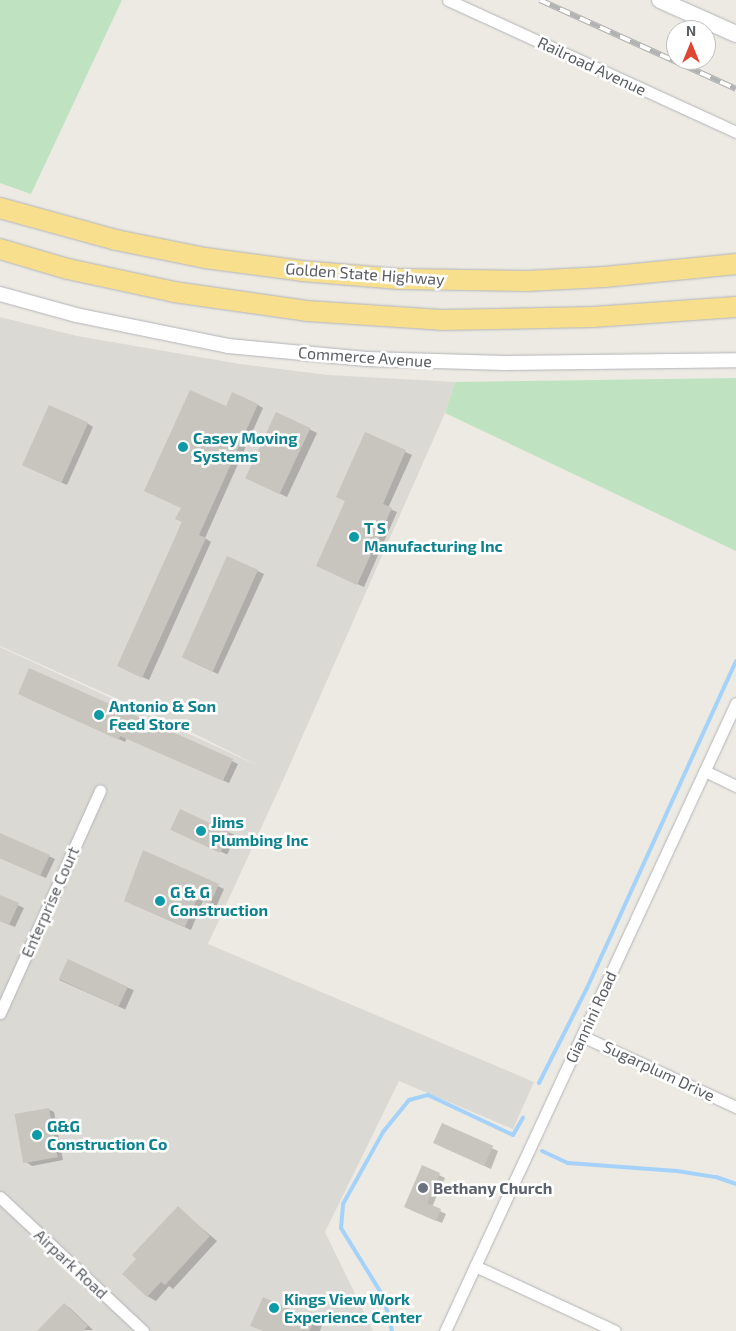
<!DOCTYPE html>
<html>
<head>
<meta charset="utf-8">
<style>
  body { margin:0 }
  #map { position:relative; width:736px; height:1331px; overflow:hidden; background:#eceae2; font-family:"Exo 2",sans-serif }
  div>[style] { position:absolute }
  .industrial>* { inset:0; background:#dbd9d4 }
  .green>* { inset:0; background:#bfe3c0 }
  .shadow>* { inset:0; background:#0003; transform-origin:0 0 }
  .stream>* { height:4px; margin:-2px; padding:0 2px; transform-origin:2px; border-radius:2px; background:#a4d2fa }
  .building>* { inset:0; background:#c8c5bf; transform-origin:0 0 }
  .roads { filter:drop-shadow(0 0 1px #b3b4b9) drop-shadow(0 0 1px #b3b4b9) }
  .minor>* { height:11px; margin:-5.5px; padding:0 5.5px; transform-origin:5.5px; border-radius:5.5px; background:#fff }
  .tertiary>* { height:14px; margin:-7px; padding:0 7px; transform-origin:7px; border-radius:7px; background:#fff }
  .secondary>* { height:16px; margin:-8px; padding:0 8px; transform-origin:8px; border-radius:8px; background:#fff }
  .motorway>* { height:20px; margin:-10px; padding:0 10px; transform-origin:10px; border-radius:10px; background:#f7df8e }
  .rail>* { height:5.5px; margin-top:-2.75px; transform-origin:0; background:repeating-linear-gradient(90deg,#fff 0 11px,#b1b2b2 0 22px); box-sizing:border-box; border-block:1px solid #b1b2b2 }
  .dots>* { width:14px; height:14px; translate:-50% -50%; box-sizing:border-box; border:2px solid #fff; border-radius:50% }
  span { translate:-50% -50%; white-space:nowrap; text-align:center; line-height:1.15; -webkit-text-stroke:5px #fff; paint-order:stroke }
  .street-label { font-size:16px; color:#5a5e62 }
  .culture-label { font-size:16px; color:#0d838f; font-weight:700 }
  .left { translate:0 -50%; text-align:left }
  .worship-label { font-size:16px; color:#5b616d; font-weight:700 }
  .north { position:absolute; left:666px; top:20px; width:50px; height:50px; box-sizing:border-box; background:#fff; border:1px solid #bdbfc0; border-radius:50%; rotate:0deg; font-size:14px; font-weight:700; line-height:20px; text-align:center; color:#5a5e62 }
  .north::after { content:''; display:block; margin:auto; width:18px; height:22px; background:#df4735; clip-path:polygon(50% 0,100% 100%,50% 72%,0 100%) }
</style>
</head>
<body>
<div id="map">
  <div class="industrial">
    <i style="clip-path:polygon(0 317px,77px 336px,240px 364px,328px 375px,455px 382px,445px 413px,284px 778px,208px 944px,534px 1082px,513px 1129px,399px 1081px,325px 1232px,373px 1331px,0 1331px,0 647px,261px 767px,191px 732px,0 646px)"></i>
  </div>
  <div class="green">
    <i style="clip-path:polygon(0 0,122px 0,31px 194px,0 183px)"></i>
    <i style="clip-path:polygon(736px 378px,736px 551px,445px 413px,455px 382px)"></i>
  </div>
  <div class="shadow">
    <i style="clip-path:polygon(258px 405px,263px 408px,205px 538px,211px 542px,149px 680px,125px 669px,226px 408px)"></i>
    <i style="clip-path:polygon(87px 423px,93px 427px,67px 485px,29px 468px)"></i>
    <i style="clip-path:polygon(309px 429px,317px 433px,287px 497px,255px 482px)"></i>
    <i style="clip-path:polygon(366px 434px,412px 455px,388px 508px,397px 512px,364px 587px,324px 569px)"></i>
    <i style="clip-path:polygon(228px 557px,264px 574px,218px 674px,188px 660px)"></i>
    <i style="clip-path:polygon(25px 697px,232px 761px,238px 764px,229px 783px,127px 738px,125px 742px)"></i>
    <i style="left:181px;top:811px;width:60px;height:21px;rotate:24deg"></i>
    <i style="clip-path:polygon(0 834px,55px 859px,46px 878px,0 858px)"></i>
    <i style="clip-path:polygon(144px 852px,224px 889px,216px 907px,203px 901px,191px 930px,132px 904px)"></i>
    <i style="clip-path:polygon(0 897px,24px 908px,15px 927px,0 921px)"></i>
    <i style="left:68px;top:961px;width:72px;height:21px;rotate:24deg"></i>
    <i style="clip-path:polygon(48px 1109px,54px 1112px,63px 1160px,32px 1166px,26px 1162px)"></i>
    <i style="clip-path:polygon(443px 1125px,498px 1151px,491px 1169px,441px 1146px)"></i>
    <i style="clip-path:polygon(423px 1167px,445px 1178px,432px 1207px,446px 1214px,442px 1223px,411px 1210px)"></i>
    <i style="clip-path:polygon(178px 1208px,217px 1241px,173px 1289px,169px 1286px,156px 1301px,147px 1296px)"></i>
    <i style="clip-path:polygon(64px 1304px,70px 1308px,93px 1330px,39px 1331px)"></i>
    <i style="clip-path:polygon(314px 1321px,322px 1325px,320px 1331px,262px 1331px)"></i>
  </div>
  <div class="stream">
    <i style="left:539px;top:1083px;width:106px;rotate:-63.2deg"></i>
    <i style="left:587px;top:988px;width:359px;rotate:-65.5deg"></i>
    <i style="left:542px;top:1151px;width:29px;rotate:25deg"></i>
    <i style="left:568px;top:1163px;width:109px;rotate:4.2deg"></i>
    <i style="left:677px;top:1171px;width:39px;rotate:9deg"></i>
    <i style="left:716px;top:1177px;width:21px;rotate:19deg"></i>
    <i style="left:392px;top:1331px;width:36px;rotate:-104deg"></i>
    <i style="left:383px;top:1296px;width:80px;rotate:-121.7deg"></i>
    <i style="left:341px;top:1228px;width:24px;rotate:-85deg"></i>
    <i style="left:343px;top:1204px;width:82px;rotate:-60.9deg"></i>
    <i style="left:383px;top:1132px;width:41px;rotate:-50.9deg"></i>
    <i style="left:409px;top:1100px;width:20px;rotate:-15deg"></i>
    <i style="left:428px;top:1095px;width:94px;rotate:25.2deg"></i>
    <i style="left:513px;top:1135px;width:20px;rotate:-60deg"></i>
  </div>
  <div class="building">
    <i style="clip-path:polygon(190px 390px,226px 406px,232px 392px,258px 404px,199px 535px,206px 538px,142px 678px,117px 666px,182px 522px,175px 519px,181px 508px,144px 491px)"></i>
    <i style="left:49px;top:405px;width:43px;height:66px;rotate:24deg"></i>
    <i style="left:276px;top:412px;width:38px;height:73px;rotate:25deg"></i>
    <i style="clip-path:polygon(365px 432px,406px 450px,383px 504px,392px 508px,357px 585px,316px 566px,345px 501px,336px 497px)"></i>
    <i style="left:227px;top:556px;width:34px;height:111px;rotate:24deg"></i>
    <i style="clip-path:polygon(29px 668px,233px 759px,223px 781px,120px 736px,119px 740px,18px 694px)"></i>
    <i style="left:180px;top:809px;width:55px;height:23px;rotate:25deg"></i>
    <i style="clip-path:polygon(0 833px,50px 855px,40px 876px,0 858px)"></i>
    <i style="clip-path:polygon(143px 850px,219px 884px,210px 904px,197px 899px,185px 927px,124px 901px)"></i>
    <i style="clip-path:polygon(0 895px,19px 903px,9px 925px,0 921px)"></i>
    <i style="left:68px;top:959px;width:66px;height:22px;rotate:25deg"></i>
    <i style="left:49px;top:1108px;width:50px;height:35px;rotate:80deg"></i>
    <i style="left:442px;top:1123px;width:56px;height:22px;rotate:24deg"></i>
    <i style="clip-path:polygon(422px 1165px,440px 1173px,427px 1203px,441px 1209px,436px 1221px,404px 1207px)"></i>
    <i style="clip-path:polygon(178px 1206px,210px 1236px,165px 1285px,161px 1282px,147px 1297px,122px 1274px,136px 1259px,132px 1255px)"></i>
    <i style="clip-path:polygon(263px 1297px,315px 1320px,309px 1331px,263px 1331px,250px 1326px)"></i>
    <i style="clip-path:polygon(64px 1303px,88px 1326px,83px 1331px,37px 1331px)"></i>
  </div>
  <div class="roads">
    <div class="minor">
      <i style="left:448px;top:0;width:317px;rotate:24.6deg"></i>
      <i style="left:705px;top:771px;width:34px;rotate:26deg"></i>
      <i style="left:0;top:1013px;width:244px;rotate:-65.8deg"></i>
      <i style="left:582px;top:1036px;width:170px;rotate:24.8deg"></i>
      <i style="left:0;top:1197px;width:196px;rotate:43.1deg"></i>
      <i style="left:475px;top:1266px;width:154px;rotate:24.9deg"></i>
      <i style="left:445px;top:1331px;width:692px;rotate:-65.14deg"></i>
    </div>
    <div class="tertiary">
      <i style="left:0;top:294px;width:79px;rotate:15.4deg"></i>
      <i style="left:76px;top:315px;width:155px;rotate:11.5deg"></i>
      <i style="left:228px;top:346px;width:139px;rotate:5.4deg"></i>
      <i style="left:366px;top:359px;width:139px;rotate:1.6deg"></i>
      <i style="left:505px;top:363px;width:231px;rotate:-0.7deg"></i>
    </div>
    <div class="secondary">
      <i style="left:660px;top:0;width:83px;rotate:24.1deg"></i>
    </div>
    <div class="motorway">
      <i style="left:0;top:208px;width:120px;rotate:15.4deg"></i>
      <i style="left:116px;top:240px;width:91px;rotate:11.4deg"></i>
      <i style="left:205px;top:258px;width:98px;rotate:7.6deg"></i>
      <i style="left:302px;top:271px;width:97px;rotate:4.7deg"></i>
      <i style="left:399px;top:279px;width:128px;rotate:0.9deg"></i>
      <i style="left:527px;top:281px;width:77px;rotate:-3deg"></i>
      <i style="left:604px;top:277px;width:133px;rotate:-5.6deg"></i>
      <i style="left:0;top:249px;width:71px;rotate:16.4deg"></i>
      <i style="left:68px;top:269px;width:108px;rotate:12.2deg"></i>
      <i style="left:174px;top:292px;width:134px;rotate:8.1deg"></i>
      <i style="left:307px;top:311px;width:134px;rotate:3.8deg"></i>
      <i style="left:441px;top:320px;width:152px;rotate:-1.1deg"></i>
      <i style="left:593px;top:317px;width:143px;rotate:-4deg"></i>
    </div>
  </div>
  <div class="rail">
    <i style="left:540px;top:0;width:215px;rotate:24.4deg"></i>
  </div>
  <div class="dots">
    <i style="left:183px;top:447px;background:#0f9aa8"></i>
    <i style="left:354px;top:537px;background:#0f9aa8"></i>
    <i style="left:99px;top:715px;background:#0f9aa8"></i>
    <i style="left:201px;top:831px;background:#0f9aa8"></i>
    <i style="left:160px;top:901px;background:#0f9aa8"></i>
    <i style="left:37px;top:1135px;background:#0f9aa8"></i>
    <i style="left:423px;top:1188px;background:#6b7280"></i>
    <i style="left:274px;top:1308px;background:#0f9aa8"></i>
  </div>
  <div class="street-label">
    <span style="left:592px;top:66px;rotate:25deg">Railroad Avenue</span>
    <span style="left:365px;top:274px;rotate:4deg">Golden State Highway</span>
    <span style="left:365px;top:357px;rotate:4deg">Commerce Avenue</span>
    <span style="left:50px;top:902px;rotate:-66deg">Enterprise Court</span>
    <span style="left:591px;top:1017px;rotate:-65deg">Giannini Road</span>
    <span style="left:659px;top:1071px;rotate:25deg">Sugarplum Drive</span>
    <span style="left:71px;top:1264px;rotate:43deg">Airpark Road</span>
  </div>
  <div class="culture-label">
    <span class="left" style="left:193px;top:447px">Casey Moving<br>Systems</span>
    <span class="left" style="left:364px;top:537px">T S<br>Manufacturing Inc</span>
    <span class="left" style="left:109px;top:715px">Antonio &amp; Son<br>Feed Store</span>
    <span class="left" style="left:211px;top:831px">Jims<br>Plumbing Inc</span>
    <span class="left" style="left:170px;top:901px">G &amp; G<br>Construction</span>
    <span class="left" style="left:47px;top:1135px">G&amp;G<br>Construction Co</span>
    <span class="left" style="left:284px;top:1308px">Kings View Work<br>Experience Center</span>
  </div>
  <div class="worship-label">
    <span class="left" style="left:433px;top:1188px">Bethany Church</span>
  </div>
  <div class="north">N</div>
</div>
</body>
</html>
